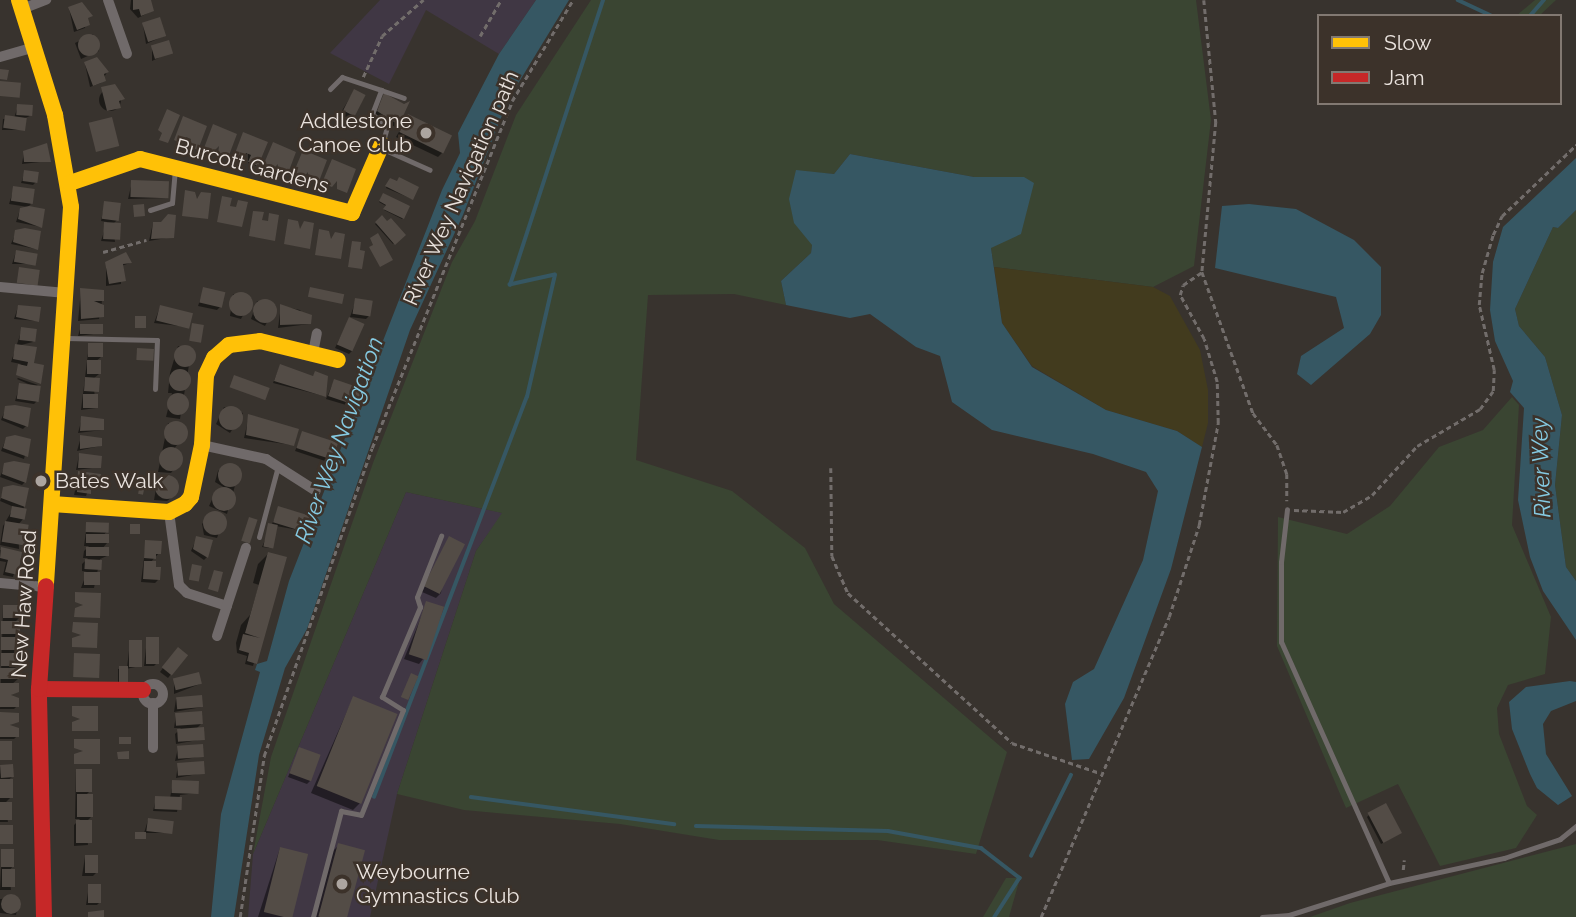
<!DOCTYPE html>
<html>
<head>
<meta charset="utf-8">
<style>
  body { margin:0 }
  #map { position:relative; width:1576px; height:917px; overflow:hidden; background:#38332e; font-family:Raleway,sans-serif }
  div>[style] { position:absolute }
  .commercial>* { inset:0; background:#403744 }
  .green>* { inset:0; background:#3a4532 }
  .sand>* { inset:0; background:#423b1e }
  .water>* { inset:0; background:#365763 }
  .shadow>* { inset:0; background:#0007 }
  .round { border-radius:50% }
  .stream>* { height:3.5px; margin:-1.75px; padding:0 1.75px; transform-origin:1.75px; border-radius:1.75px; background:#365763 }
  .building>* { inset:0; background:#534c46; transform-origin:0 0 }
  .path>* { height:2.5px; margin-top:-1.25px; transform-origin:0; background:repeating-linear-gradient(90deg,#726d6b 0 5px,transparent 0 8.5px) }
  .lane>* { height:5px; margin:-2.5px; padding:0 2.5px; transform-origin:2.5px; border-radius:2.5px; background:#706a6a }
  .street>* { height:10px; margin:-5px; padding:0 5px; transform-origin:5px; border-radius:5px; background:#706a6a }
  .street>.ring { margin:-5px; padding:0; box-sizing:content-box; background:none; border:10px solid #706a6a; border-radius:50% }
  .slow>* { height:16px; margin:-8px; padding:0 8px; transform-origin:8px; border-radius:8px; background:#ffc107 }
  .jam>* { height:16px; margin:-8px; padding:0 8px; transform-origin:8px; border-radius:8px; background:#c62828 }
  .dots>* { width:19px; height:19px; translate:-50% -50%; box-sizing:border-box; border:4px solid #3c322a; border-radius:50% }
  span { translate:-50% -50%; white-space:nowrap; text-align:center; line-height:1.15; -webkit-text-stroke:5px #3c322a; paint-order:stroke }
  .poi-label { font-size:21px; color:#eae3de }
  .right { translate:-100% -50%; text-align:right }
  .left { translate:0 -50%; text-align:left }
  .street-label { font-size:21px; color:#eae3de }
  .water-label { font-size:23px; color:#85cae2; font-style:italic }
  .legend { position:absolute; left:1317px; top:14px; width:245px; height:91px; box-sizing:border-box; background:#3c322a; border:2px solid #827972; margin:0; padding:9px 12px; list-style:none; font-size:21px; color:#eae3de }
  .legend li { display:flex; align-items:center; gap:14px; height:35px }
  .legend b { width:35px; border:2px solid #827972 }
</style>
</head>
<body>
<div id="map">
  <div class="commercial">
    <i style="clip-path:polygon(380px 0,536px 0,499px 54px,426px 10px,389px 84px,330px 53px)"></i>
    <i style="clip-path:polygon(406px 492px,503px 513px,476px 551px,397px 794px,370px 917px,248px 917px,253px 854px)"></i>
  </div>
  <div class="green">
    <i style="clip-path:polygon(591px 0,1196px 0,1211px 120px,1194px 266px,1153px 287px,994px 267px,991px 248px,1024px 177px,974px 177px,850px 154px,834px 174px,796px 171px,812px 245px,811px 253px,781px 281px,786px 305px,734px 294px,648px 295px,636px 460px,732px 491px,805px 548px,834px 604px,1007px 752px,976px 854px,877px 840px,719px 840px,620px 824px,464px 810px,397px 794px,476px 551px,502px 513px,406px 492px,253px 854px,271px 757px,373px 463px,452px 262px,475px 221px,516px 115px)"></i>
    <i style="clip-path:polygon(1535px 0,1556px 0,1539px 16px,1516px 16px)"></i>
    <i style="clip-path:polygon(1576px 210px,1576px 581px,1566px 567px,1555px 485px,1562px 415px,1545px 357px,1519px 326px,1515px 309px,1553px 227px,1558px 228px)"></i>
    <i style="clip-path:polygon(1512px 397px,1519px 405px,1512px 525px,1551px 617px,1545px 674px,1508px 685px,1497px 708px,1499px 734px,1527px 806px,1537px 815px,1516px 848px,1440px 866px,1398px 784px,1346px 808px,1277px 646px,1278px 517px,1347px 534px,1390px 506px,1439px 447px,1483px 430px)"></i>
    <i style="clip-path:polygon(1576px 844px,1576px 917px,1310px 917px,1350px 903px)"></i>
    <i style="clip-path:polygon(1006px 878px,1020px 878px,1009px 917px,983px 917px)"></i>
  </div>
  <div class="sand">
    <i style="clip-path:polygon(994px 267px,1153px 287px,1170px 296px,1200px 350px,1208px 390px,1208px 423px,1202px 447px,1177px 431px,1106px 410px,1032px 366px,1002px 323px)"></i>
  </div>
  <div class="water">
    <i style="clip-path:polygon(536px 0,569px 0,508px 100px,463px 215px,410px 330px,307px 629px,285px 668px,259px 755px,234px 917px,211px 917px,221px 814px,260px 672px,255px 670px,257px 664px,267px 661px,289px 581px,442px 190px,460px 153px,458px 133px,499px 54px)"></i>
    <i style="clip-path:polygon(850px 154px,974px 177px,1024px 177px,1034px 183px,1021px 234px,991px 248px,1002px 323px,1032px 367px,1106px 410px,1177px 431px,1202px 447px,1171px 569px,1124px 698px,1089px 759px,1072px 760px,1065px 704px,1073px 682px,1094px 669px,1143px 560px,1158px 491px,1146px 472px,1093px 454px,992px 430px,952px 402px,940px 356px,916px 347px,870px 314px,850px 318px,786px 305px,781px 281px,811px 253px,812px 245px,794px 223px,789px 199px,796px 170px,834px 174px)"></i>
    <i style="clip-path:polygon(1576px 158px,1576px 210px,1558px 228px,1553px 227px,1515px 309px,1519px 326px,1545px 357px,1562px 415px,1555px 485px,1566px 567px,1576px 581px,1576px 640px,1543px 591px,1530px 557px,1518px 500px,1524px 408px,1510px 392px,1513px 381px,1495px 341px,1490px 310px,1493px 262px,1503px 227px)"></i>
    <i style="clip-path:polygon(1249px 204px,1296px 209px,1354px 240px,1381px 267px,1381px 315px,1370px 334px,1311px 385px,1297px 374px,1301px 356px,1344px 328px,1336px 297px,1215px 268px,1222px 206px)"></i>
    <i style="clip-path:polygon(1570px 681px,1576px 682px,1576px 701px,1551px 711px,1543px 724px,1546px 754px,1572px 796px,1558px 805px,1537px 788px,1530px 774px,1512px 729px,1509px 702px,1526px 687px)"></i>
  </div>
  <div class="shadow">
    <i style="clip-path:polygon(131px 0,149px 0,152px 11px,138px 18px,130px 9px)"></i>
    <i style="clip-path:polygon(69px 8px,88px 9px,85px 28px,74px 32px)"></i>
    <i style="clip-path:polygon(143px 25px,164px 36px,146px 44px)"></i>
    <i style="clip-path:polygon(93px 34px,99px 51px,81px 59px,75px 43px)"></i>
    <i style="clip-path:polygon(152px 48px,171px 52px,152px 61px)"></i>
    <i style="clip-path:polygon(85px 64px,107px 72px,101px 83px,90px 87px)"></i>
    <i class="round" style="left:99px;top:89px;width:22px;height:22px"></i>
    <i style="clip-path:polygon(354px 91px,353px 116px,350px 119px,340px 114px)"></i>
    <i style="clip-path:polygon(385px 95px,398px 124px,395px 127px,375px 114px)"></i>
    <i style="clip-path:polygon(18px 106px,30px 116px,25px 118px,23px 130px,2px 130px,3px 119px,14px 118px)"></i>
    <i style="clip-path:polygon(408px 116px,443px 152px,438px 157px,396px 137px)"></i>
    <i style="clip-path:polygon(243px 135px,257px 165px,256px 166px,248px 163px,248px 152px,241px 160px,234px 157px)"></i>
    <i style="clip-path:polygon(24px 152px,49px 161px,22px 164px)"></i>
    <i style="clip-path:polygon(25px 172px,36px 182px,33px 185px,21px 183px)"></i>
    <i style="clip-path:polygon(389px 181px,412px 199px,386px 188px)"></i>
    <i style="clip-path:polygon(132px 182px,166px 198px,128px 199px)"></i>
    <i style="clip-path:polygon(14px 188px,31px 204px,28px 207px,9px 204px)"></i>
    <i style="clip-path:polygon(382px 196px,403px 218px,402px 219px,384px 210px,386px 206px,379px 202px)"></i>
    <i style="clip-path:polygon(105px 203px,118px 219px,113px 224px,115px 242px,101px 241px,107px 222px,101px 221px)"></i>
    <i style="clip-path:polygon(20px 210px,41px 227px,16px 222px)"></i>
    <i style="clip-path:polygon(382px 218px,404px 235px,393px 244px,375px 224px)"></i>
    <i style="clip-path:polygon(153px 223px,172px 237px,149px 241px)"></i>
    <i style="clip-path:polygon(16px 232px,36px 249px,11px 244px)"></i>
    <i style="clip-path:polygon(16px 252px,34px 264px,12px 264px)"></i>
    <i style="clip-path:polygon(130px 263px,121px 266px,121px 284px,106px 286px,106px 264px)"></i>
    <i style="clip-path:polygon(204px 289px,220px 307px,217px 310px,198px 306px)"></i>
    <i style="clip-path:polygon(81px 290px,102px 301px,99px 319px,78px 321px)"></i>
    <i style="clip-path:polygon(233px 294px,252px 298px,241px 319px,230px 316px)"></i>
    <i style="clip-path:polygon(356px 300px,369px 316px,366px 319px,350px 317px)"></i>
    <i style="clip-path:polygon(257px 301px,276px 305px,265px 326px,251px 319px)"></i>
    <i style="clip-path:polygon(281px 306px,300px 310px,309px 324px,278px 328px)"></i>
    <i style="clip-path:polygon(18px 307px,37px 321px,14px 319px)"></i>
    <i style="clip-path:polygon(160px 307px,188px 327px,154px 323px)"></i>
    <i style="clip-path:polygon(349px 319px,352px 351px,349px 354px,335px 348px)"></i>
    <i style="clip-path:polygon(81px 326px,101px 333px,78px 336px)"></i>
    <i style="clip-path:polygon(22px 329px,33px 342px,17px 346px,32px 365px,42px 366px,18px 367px,21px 364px,11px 362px)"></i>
    <i style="clip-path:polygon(89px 345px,101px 357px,95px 362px,99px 374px,93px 379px,96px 408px,81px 410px)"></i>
    <i style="clip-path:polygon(178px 346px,192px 347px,180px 419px,166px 417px,172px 393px,168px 393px,170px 373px)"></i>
    <i style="clip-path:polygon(280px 366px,312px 377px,316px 373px,324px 396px,273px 383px)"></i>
    <i style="clip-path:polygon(17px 379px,18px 378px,38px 385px,35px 387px)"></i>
    <i style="clip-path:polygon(334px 381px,356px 404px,353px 407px,326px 399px)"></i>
    <i style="clip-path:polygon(20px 385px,37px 401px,34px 404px,15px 401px)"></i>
    <i style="clip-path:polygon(224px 407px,243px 413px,230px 433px,216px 424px)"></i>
    <i style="clip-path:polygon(6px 408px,26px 426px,23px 429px,1px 420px)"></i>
    <i style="clip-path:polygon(249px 416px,292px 445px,244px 438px)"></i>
    <i style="clip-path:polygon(82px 418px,102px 430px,78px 433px)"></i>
    <i style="clip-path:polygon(168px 423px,182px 424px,185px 435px,173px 450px,180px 461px,171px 473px,158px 472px)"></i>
    <i style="clip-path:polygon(303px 433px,331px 459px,328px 462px,295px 451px)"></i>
    <i style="clip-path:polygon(81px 437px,100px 446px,77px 451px)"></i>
    <i style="clip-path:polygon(6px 439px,29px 440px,24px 459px,1px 451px)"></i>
    <i style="clip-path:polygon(79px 455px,100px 467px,76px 470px)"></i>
    <i style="clip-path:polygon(226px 464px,240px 468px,227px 514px,209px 506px,216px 491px,230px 491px,215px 482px,218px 471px)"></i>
    <i style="clip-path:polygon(5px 465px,25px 482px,22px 485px,0 477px)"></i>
    <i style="clip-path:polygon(79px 473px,99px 485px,89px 488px,86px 496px,74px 495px)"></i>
    <i style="clip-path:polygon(158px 477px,177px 482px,176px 494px,167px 501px,154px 500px)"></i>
    <i style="clip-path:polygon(4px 489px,24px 506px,23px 519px,18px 525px,19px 549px,0 545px,3px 526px,14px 507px,0 501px)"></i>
    <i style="clip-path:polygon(279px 508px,304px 531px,276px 526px,269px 548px,262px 547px)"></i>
    <i style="clip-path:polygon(212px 513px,225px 516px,217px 538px,204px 535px,202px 524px)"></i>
    <i style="clip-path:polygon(87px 524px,107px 531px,103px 536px,107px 543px,102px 549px,107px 556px,100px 559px,94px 588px,81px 588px,87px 572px,82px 571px,82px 564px,88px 558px,83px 558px,84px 551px,89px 546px,84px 546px)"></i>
    <i style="clip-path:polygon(197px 538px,207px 557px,204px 560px,191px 551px)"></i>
    <i style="clip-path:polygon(449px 538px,441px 593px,436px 598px,422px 592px)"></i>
    <i style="clip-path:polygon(146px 542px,159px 553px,150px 563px,158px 580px,155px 583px,141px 582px)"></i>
    <i style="clip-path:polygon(0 550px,20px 553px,13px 577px,3px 575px,6px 562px,0 561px)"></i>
    <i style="clip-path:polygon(268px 554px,285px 558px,253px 666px,245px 664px,247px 656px,237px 653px,236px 643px,241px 625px,250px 615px,259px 585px,253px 583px,258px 564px)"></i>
    <i style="clip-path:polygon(427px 603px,423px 659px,419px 664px,404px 659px)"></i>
    <i style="clip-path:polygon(3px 607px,19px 618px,14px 623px,18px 634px,13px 639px,18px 665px,13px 670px,18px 679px,12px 684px,17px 691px,9px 696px,17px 706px,14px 709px,0 709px)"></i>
    <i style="clip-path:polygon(147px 639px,157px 663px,154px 666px,144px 666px)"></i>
    <i style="clip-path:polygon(130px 642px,140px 666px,126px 669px,126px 681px,118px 682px,118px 669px,127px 668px)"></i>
    <i style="clip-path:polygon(175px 652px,186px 655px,168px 678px,160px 672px)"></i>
    <i style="clip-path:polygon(174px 681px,200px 684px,174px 694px)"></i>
    <i style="clip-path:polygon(353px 698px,360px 803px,353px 810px,311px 793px)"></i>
    <i style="clip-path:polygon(176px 699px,202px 707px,174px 712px)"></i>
    <i style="clip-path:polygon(0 714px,17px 721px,8px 726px,17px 736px,14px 739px,0 739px)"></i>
    <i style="clip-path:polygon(176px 715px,201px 724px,195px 730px,203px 739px,176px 744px,175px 734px,181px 728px,174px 728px)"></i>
    <i style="clip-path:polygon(178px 748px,203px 756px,175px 761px)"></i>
    <i style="clip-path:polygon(300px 749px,310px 781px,307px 784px,288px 777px)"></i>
    <i style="clip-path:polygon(178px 765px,203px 773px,176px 778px)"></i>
    <i style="clip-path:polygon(0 766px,12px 777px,7px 781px,11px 797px,5px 803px,8px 822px,0 822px)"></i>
    <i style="clip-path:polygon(76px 770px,90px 791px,86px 795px,92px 816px,86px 822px,88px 845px,74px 846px,74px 825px,80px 819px,75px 819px)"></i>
    <i style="clip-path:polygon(173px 782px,197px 793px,180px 795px,177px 812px,153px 811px,156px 798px,170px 798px)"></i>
    <i style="clip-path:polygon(1369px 815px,1397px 835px,1381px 844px,1367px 817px)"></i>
    <i style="clip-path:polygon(148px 820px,171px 833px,144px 833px)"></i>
    <i style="clip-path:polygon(339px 845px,346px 917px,315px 917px,332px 852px)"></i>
    <i style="clip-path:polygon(280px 848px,306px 855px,289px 917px,258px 917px)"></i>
    <i style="clip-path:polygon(2px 851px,13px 866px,9px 871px,11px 890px,0 890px)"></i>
    <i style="clip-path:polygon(85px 857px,96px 873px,93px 876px,82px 876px)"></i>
    <i style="clip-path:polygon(89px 886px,100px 902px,97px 905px,86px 905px)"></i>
    <i style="clip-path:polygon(19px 898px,16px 915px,0 913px,0 899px)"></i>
  </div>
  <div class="stream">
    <i style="left:1458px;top:0;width:38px;rotate:25deg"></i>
    <i style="left:1530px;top:16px;width:21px;rotate:-49deg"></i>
    <i style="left:374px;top:797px;width:428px;rotate:-69.1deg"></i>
    <i style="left:527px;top:397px;width:125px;rotate:-77.1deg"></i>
    <i style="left:555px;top:275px;width:46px;rotate:167.5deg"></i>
    <i style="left:510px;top:285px;width:300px;rotate:-71.9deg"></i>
    <i style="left:471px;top:797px;width:205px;rotate:7.6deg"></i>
    <i style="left:696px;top:826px;width:192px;rotate:1.5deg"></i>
    <i style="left:888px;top:831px;width:95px;rotate:10.4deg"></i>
    <i style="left:981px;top:848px;width:49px;rotate:37.6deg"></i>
    <i style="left:1020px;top:878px;width:46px;rotate:122.7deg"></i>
    <i style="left:1031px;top:856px;width:90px;rotate:-63.7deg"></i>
  </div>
  <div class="building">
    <i style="clip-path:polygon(133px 0,151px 0,154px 11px,141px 16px,139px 9px,133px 10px)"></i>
    <i style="clip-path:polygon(82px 2px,93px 16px,88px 18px,90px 25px,77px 30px,68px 7px)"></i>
    <i style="left:160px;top:17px;width:20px;height:19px;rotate:72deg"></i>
    <i class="round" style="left:78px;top:34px;width:22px;height:22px"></i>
    <i style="left:169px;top:40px;width:14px;height:19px;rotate:73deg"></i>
    <i style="clip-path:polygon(97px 57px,109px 72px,104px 74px,106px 81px,93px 86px,84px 62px)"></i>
    <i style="clip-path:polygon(0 69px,9px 70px,7px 80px,0 79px)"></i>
    <i style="left:0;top:81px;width:21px;height:15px;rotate:5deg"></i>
    <i style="clip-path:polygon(115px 84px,125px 99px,119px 101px,121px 108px,107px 111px,101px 87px)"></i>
    <i style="left:354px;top:89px;width:13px;height:24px;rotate:27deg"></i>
    <i style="clip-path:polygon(384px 93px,404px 104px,410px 101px,399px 125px,377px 111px)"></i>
    <i style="left:17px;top:104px;width:16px;height:11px;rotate:4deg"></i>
    <i style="clip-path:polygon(167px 109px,180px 115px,168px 143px,159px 140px,162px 133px,158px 130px)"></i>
    <i style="left:408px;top:114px;width:49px;height:20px;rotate:26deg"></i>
    <i style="left:5px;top:115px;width:22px;height:13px;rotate:8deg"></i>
    <i style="clip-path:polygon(183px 116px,207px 126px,198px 150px,188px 146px,191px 139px,186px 137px,183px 144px,174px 140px)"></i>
    <i style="left:112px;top:117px;width:30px;height:24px;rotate:76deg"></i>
    <i style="clip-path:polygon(213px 124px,237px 134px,228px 158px,218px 154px,219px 146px,213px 152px,204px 148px)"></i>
    <i style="clip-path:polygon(243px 132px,268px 142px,258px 166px,248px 162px,251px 155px,246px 153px,243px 160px,234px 156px)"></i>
    <i style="clip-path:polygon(273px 142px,296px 152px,287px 176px,277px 172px,278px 164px,272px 170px,263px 166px)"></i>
    <i style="clip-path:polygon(47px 143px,51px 162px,24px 162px,23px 151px)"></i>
    <i style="clip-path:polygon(303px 150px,327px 160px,318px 184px,308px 180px,308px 172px,303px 178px,293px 174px)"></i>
    <i style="clip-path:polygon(332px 159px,356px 169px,347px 193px,337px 189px,337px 181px,332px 187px,322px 183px)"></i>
    <i style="left:24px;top:170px;width:15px;height:11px;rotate:8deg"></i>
    <i style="clip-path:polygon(399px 177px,419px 187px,413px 200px,385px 186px,390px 178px,397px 181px)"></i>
    <i style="left:131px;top:180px;width:38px;height:17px;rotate:2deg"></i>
    <i style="left:13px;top:186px;width:22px;height:15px;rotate:8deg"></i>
    <i style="clip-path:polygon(185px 190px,195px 192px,197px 199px,201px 192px,211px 193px,208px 219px,182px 216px)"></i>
    <i style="clip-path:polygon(383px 193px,410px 206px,404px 219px,383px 209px,386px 205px,379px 201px)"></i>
    <i style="clip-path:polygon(222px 196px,232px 198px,230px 206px,236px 207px,238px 200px,248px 202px,242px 227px,217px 222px)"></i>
    <i style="left:104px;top:201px;width:17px;height:18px;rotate:7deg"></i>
    <i style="left:144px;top:204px;width:12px;height:11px;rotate:85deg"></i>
    <i style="clip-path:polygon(29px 206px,45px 209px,42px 228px,18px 219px,20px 208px)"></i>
    <i style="clip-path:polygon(253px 211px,264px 212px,262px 220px,268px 221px,269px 213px,279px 215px,275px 241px,249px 236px)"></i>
    <i style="clip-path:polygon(168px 214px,176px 215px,174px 238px,151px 239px,153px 222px,161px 222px)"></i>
    <i style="clip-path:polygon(382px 215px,387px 221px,391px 218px,406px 235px,395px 245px,375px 222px)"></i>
    <i style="clip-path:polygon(288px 219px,298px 221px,300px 229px,304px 221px,314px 223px,310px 249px,284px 244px)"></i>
    <i style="left:104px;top:222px;width:17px;height:17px;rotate:3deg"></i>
    <i style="clip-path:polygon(25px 228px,41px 231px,38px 250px,13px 242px,15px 230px)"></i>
    <i style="clip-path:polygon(319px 229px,329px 231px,331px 239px,335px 232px,345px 234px,341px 259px,315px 255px)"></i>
    <i style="clip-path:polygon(378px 233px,393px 260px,380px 267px,369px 247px,373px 245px,370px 238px)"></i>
    <i style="clip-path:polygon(352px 241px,361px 242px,360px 250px,365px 251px,362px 269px,348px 267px)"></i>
    <i style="left:16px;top:250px;width:22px;height:12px;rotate:10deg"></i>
    <i style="clip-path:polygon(126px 252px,132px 263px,123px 264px,126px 281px,109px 284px,105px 262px)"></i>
    <i style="left:19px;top:267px;width:21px;height:16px;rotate:8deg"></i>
    <i style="left:203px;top:287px;width:23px;height:16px;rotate:13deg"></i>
    <i style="left:310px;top:287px;width:35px;height:10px;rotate:12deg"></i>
    <i style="clip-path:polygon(80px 288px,104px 290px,104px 301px,94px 301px,104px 305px,104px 317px,81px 319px)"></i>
    <i class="round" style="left:229px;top:292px;width:24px;height:24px"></i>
    <i style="left:355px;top:298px;width:18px;height:16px;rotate:9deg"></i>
    <i class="round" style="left:253px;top:299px;width:24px;height:24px"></i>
    <i style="clip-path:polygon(280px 304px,312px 315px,311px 324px,280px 325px)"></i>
    <i style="clip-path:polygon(18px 305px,41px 307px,39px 322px,16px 317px)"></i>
    <i style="left:160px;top:305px;width:34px;height:16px;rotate:14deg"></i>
    <i style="left:135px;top:316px;width:11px;height:12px"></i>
    <i style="left:349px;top:317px;width:17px;height:30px;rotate:24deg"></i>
    <i style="left:192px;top:323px;width:12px;height:18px;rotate:9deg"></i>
    <i style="left:80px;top:324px;width:23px;height:10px"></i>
    <i style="left:21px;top:327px;width:16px;height:13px;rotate:7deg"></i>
    <i style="left:88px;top:343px;width:15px;height:14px"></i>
    <i style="clip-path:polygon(15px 344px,37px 347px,34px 363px,44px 365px,41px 384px,16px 375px,18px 364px,27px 366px,28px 362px,13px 359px)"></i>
    <i class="round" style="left:174px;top:345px;width:22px;height:22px"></i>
    <i style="left:137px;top:348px;width:17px;height:12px;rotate:3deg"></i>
    <i style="left:87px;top:360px;width:14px;height:14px"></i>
    <i style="clip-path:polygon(280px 364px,313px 376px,315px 371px,328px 376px,326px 397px,274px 381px)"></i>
    <i class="round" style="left:169px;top:369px;width:22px;height:22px"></i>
    <i style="left:234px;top:375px;width:38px;height:13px;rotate:20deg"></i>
    <i style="left:85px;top:377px;width:15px;height:14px;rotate:4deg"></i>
    <i style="left:334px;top:379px;width:31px;height:18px;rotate:19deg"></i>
    <i style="left:19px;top:383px;width:22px;height:16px;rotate:8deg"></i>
    <i class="round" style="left:167px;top:393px;width:22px;height:22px"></i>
    <i style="left:83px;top:394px;width:15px;height:14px"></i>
    <i style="clip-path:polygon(15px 405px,31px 408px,28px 427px,3px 418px,5px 406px)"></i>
    <i class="round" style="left:219px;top:406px;width:24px;height:24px"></i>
    <i style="clip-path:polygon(248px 414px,299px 429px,294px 446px,246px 435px)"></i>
    <i style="clip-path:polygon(81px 416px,104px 419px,104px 430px,80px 431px)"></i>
    <i class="round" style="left:164px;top:421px;width:24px;height:24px"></i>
    <i style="left:302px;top:431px;width:38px;height:18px;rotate:18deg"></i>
    <i style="clip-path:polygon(15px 435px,31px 439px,28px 457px,3px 448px,6px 437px)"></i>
    <i style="clip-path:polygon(80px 435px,102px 438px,102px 446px,80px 449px)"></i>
    <i class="round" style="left:159px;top:447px;width:24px;height:24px"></i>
    <i style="clip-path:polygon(79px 453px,102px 456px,101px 468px,78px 468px)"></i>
    <i style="clip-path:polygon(14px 461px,30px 464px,26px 483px,2px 474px,4px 463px)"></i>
    <i class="round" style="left:218px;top:463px;width:24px;height:24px"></i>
    <i style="clip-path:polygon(78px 471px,101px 474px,100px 486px,91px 485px,91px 494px,77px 492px)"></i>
    <i class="round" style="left:155px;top:475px;width:24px;height:24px"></i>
    <i style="left:140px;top:484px;width:5px;height:10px;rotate:11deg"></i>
    <i style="clip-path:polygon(13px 485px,29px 488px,25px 507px,1px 498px,3px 487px)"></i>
    <i class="round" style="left:212px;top:487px;width:24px;height:24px"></i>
    <i style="left:12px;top:506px;width:15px;height:11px;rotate:11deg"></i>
    <i style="left:278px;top:506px;width:34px;height:17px;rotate:17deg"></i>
    <i class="round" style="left:203px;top:511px;width:24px;height:24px"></i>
    <i style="left:249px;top:517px;width:9px;height:25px;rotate:18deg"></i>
    <i style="left:5px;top:521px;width:24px;height:21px;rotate:9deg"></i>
    <i style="left:86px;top:522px;width:23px;height:10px;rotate:2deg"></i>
    <i style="left:268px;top:523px;width:10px;height:24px;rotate:11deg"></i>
    <i style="left:130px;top:524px;width:10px;height:10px"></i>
    <i style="left:86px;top:534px;width:23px;height:9px"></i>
    <i style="clip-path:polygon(196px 536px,213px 540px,208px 558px,193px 549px)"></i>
    <i style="left:449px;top:536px;width:18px;height:56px;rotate:27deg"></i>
    <i style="clip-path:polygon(145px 540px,162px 541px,161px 554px,156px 554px,156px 559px,144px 558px)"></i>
    <i style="clip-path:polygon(1px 547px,22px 552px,18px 575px,5px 572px,8px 560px,0 558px)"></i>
    <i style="left:86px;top:547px;width:23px;height:9px"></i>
    <i style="clip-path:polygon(268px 552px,287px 557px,257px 664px,247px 661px,249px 653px,239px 650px,243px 634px,260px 638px,245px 633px)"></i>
    <i style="left:85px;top:559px;width:17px;height:10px;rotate:3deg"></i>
    <i style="clip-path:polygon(144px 561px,156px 561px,156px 567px,161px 567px,160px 580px,143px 579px)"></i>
    <i style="left:192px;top:564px;width:10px;height:16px;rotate:11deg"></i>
    <i style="clip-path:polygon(214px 570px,223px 572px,218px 592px,208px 589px)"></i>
    <i style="left:84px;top:572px;width:16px;height:13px"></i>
    <i style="clip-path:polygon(75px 592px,101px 593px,100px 618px,74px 617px,75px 608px,83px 605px,75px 602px)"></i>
    <i style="left:426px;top:601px;width:19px;height:56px;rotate:18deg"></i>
    <i style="left:3px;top:605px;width:18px;height:13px"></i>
    <i style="left:1px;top:621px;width:19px;height:13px"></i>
    <i style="clip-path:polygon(73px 622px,98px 623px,97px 648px,72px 647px,72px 638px,81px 635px,72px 632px)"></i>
    <i style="left:1px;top:637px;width:19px;height:13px"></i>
    <i style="left:146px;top:637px;width:13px;height:27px"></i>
    <i style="left:129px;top:640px;width:13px;height:27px"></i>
    <i style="left:178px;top:647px;width:13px;height:26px;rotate:39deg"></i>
    <i style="left:1px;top:653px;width:19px;height:13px"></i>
    <i style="left:74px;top:653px;width:26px;height:24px;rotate:2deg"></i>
    <i style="left:119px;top:666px;width:9px;height:16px"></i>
    <i style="left:19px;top:668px;width:11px;height:19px;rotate:90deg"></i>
    <i style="left:199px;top:672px;width:12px;height:27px;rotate:76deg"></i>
    <i style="left:411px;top:673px;width:8px;height:26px;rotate:23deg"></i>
    <i style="clip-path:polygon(0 683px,19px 683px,19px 692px,11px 695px,19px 698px,19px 707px,0 707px)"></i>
    <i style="left:202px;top:695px;width:12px;height:26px;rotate:85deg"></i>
    <i style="left:353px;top:696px;width:48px;height:97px;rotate:22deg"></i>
    <i style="clip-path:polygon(72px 706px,98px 706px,98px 731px,72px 731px,72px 722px,80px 719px,72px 716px)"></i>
    <i style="left:202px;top:711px;width:13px;height:27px;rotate:86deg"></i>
    <i style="clip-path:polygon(0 712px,19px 713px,19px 722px,10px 725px,19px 728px,19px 737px,0 737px)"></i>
    <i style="left:204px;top:727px;width:13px;height:27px;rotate:86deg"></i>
    <i style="left:131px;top:737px;width:7px;height:12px;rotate:90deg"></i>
    <i style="clip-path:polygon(74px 739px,100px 739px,100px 764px,74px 764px,74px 754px,83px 751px,74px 748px)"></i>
    <i style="left:0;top:741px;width:12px;height:19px"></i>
    <i style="left:203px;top:744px;width:13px;height:26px;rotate:86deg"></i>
    <i style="left:299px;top:747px;width:23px;height:28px;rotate:20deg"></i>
    <i style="clip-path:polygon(129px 751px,129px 759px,118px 759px,117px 752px)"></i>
    <i style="left:204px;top:761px;width:13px;height:27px;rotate:86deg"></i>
    <i style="left:13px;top:764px;width:13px;height:13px;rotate:86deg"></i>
    <i style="left:76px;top:769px;width:16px;height:23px"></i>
    <i style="left:0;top:779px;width:13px;height:19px"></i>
    <i style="left:172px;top:780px;width:27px;height:13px;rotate:2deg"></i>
    <i style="left:77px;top:794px;width:16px;height:23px"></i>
    <i style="left:155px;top:796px;width:27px;height:13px;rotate:2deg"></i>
    <i style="left:0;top:802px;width:12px;height:18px"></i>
    <i style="left:1386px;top:803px;width:34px;height:21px;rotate:62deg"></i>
    <i style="left:148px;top:818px;width:26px;height:13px;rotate:7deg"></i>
    <i style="left:76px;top:820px;width:16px;height:23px"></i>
    <i style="left:13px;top:825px;width:19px;height:13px;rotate:90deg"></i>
    <i style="left:135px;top:832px;width:11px;height:7px"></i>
    <i style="left:338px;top:843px;width:28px;height:76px;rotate:15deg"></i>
    <i style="left:280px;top:847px;width:29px;height:67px;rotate:14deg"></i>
    <i style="left:1px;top:849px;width:13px;height:18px"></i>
    <i style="left:85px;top:855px;width:13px;height:18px"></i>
    <i style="left:2px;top:869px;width:13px;height:18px"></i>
    <i style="left:88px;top:884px;width:13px;height:19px"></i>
    <i class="round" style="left:1px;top:894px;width:20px;height:20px"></i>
    <i style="clip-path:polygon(104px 910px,104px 917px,88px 917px,88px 912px)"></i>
  </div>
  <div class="path">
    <i style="left:1204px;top:0;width:123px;rotate:84.4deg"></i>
    <i style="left:1216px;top:122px;width:151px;rotate:95.3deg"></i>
    <i style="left:1202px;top:272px;width:150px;rotate:70.1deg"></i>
    <i style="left:1253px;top:413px;width:40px;rotate:53deg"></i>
    <i style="left:1277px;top:445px;width:31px;rotate:71deg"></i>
    <i style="left:1287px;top:474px;width:27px;rotate:90deg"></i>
    <i style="left:480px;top:36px;width:42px;rotate:-59.7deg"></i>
    <i style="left:363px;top:77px;width:45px;rotate:-65.1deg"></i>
    <i style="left:382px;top:36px;width:55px;rotate:-41.3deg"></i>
    <i style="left:103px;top:252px;width:45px;rotate:-15.6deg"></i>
    <i style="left:831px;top:468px;width:88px;rotate:89.3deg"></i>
    <i style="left:832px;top:556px;width:40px;rotate:66.6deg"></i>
    <i style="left:848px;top:593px;width:222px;rotate:42.4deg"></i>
    <i style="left:1012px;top:743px;width:93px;rotate:18.8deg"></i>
    <i style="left:1294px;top:510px;width:49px;rotate:2.3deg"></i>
    <i style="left:1343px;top:512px;width:34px;rotate:-30deg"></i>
    <i style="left:1372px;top:495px;width:67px;rotate:-47.4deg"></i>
    <i style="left:1417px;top:446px;width:73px;rotate:-30.4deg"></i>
    <i style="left:1480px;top:409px;width:22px;rotate:-54deg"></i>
    <i style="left:1493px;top:391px;width:21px;rotate:-87deg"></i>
    <i style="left:1494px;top:370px;width:67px;rotate:-103deg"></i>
    <i style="left:1479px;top:305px;width:32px;rotate:-85deg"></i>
    <i style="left:1482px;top:273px;width:40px;rotate:-74deg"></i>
    <i style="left:1493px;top:235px;width:21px;rotate:-65deg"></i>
    <i style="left:1502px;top:216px;width:103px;rotate:-43.8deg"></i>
    <i style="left:1403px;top:870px;width:10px;rotate:-84deg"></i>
    <i style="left:240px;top:917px;width:163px;rotate:-81.5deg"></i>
    <i style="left:264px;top:756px;width:326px;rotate:-70.7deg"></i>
    <i style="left:372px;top:448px;width:374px;rotate:-68deg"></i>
    <i style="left:512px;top:101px;width:118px;rotate:-58.9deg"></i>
    <i style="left:1041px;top:917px;width:326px;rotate:-66.9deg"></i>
    <i style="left:1169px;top:617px;width:97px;rotate:-71.9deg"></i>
    <i style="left:1199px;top:525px;width:104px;rotate:-79.4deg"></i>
    <i style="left:1218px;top:423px;width:41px;rotate:-91.4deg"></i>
    <i style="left:1217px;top:382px;width:45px;rotate:-106.8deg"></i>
    <i style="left:1204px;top:339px;width:50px;rotate:-118.6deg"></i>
    <i style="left:1180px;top:295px;width:10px;rotate:-73deg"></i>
    <i style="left:1183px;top:285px;width:23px;rotate:-34deg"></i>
  </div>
  <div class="lane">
    <i style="left:330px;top:89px;width:17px;rotate:-45deg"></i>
    <i style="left:342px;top:77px;width:41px;rotate:18.4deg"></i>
    <i style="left:383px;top:141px;width:15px;rotate:-74deg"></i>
    <i style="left:387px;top:127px;width:20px;rotate:-139deg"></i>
    <i style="left:372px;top:114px;width:26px;rotate:-69deg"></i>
    <i style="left:381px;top:90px;width:24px;rotate:19deg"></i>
    <i style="left:383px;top:149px;width:51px;rotate:24.1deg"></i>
    <i style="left:150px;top:210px;width:23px;rotate:-18deg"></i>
    <i style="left:172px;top:203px;width:33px;rotate:-85deg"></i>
    <i style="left:66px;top:338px;width:91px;rotate:1.3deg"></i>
    <i style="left:157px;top:340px;width:49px;rotate:92.3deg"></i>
    <i style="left:259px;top:537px;width:73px;rotate:-75deg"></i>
    <i style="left:1389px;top:883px;width:118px;rotate:-12.3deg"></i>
    <i style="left:1504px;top:858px;width:59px;rotate:-18.7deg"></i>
    <i style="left:1560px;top:839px;width:21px;rotate:-39deg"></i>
    <i style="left:313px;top:917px;width:110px;rotate:-75.2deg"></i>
    <i style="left:341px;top:811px;width:20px;rotate:11deg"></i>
    <i style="left:361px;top:815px;width:113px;rotate:-68.2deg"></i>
    <i style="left:403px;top:710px;width:25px;rotate:-148deg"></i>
    <i style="left:382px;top:697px;width:98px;rotate:-67.1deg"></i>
    <i style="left:420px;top:607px;width:10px;rotate:-107deg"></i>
    <i style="left:417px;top:597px;width:66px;rotate:-68.5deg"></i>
    <i style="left:1262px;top:917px;width:27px;rotate:-4deg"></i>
    <i style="left:1289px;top:915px;width:105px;rotate:-17.7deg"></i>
    <i style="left:1389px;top:883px;width:264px;rotate:-114.1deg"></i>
    <i style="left:1281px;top:642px;width:80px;rotate:-90deg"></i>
    <i style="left:1281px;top:562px;width:53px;rotate:-83.5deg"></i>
  </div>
  <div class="street">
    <i style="left:108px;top:0;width:57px;rotate:70.6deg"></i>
    <i style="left:22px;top:9px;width:26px;rotate:-21deg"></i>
    <i style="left:0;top:57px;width:35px;rotate:-16deg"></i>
    <i style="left:0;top:287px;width:66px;rotate:5.2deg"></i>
    <i style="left:313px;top:353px;width:20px;rotate:-79deg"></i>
    <i style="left:202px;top:445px;width:66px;rotate:12.3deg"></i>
    <i style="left:266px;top:459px;width:59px;rotate:32.6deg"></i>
    <i style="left:169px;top:512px;width:74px;rotate:82.2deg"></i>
    <i style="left:179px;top:585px;width:11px;rotate:45deg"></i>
    <i style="left:187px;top:593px;width:42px;rotate:18deg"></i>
    <i style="left:0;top:583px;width:45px;rotate:5.1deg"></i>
    <i style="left:217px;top:636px;width:93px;rotate:-71.8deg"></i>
    <i class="ring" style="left:143px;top:684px;width:10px;height:10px"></i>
    <i style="left:153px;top:703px;width:45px;rotate:90deg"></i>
  </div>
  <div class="slow">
    <i style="left:19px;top:0;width:121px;rotate:72.6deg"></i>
    <i style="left:55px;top:115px;width:93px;rotate:80.1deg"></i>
    <i style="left:71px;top:207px;width:380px;rotate:93.8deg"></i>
    <i style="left:70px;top:183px;width:74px;rotate:-18.9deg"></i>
    <i style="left:140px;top:159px;width:219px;rotate:14.3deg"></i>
    <i style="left:352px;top:213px;width:75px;rotate:-66.5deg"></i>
    <i style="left:52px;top:504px;width:117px;rotate:3.9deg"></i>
    <i style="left:169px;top:512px;width:18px;rotate:-27deg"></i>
    <i style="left:185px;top:504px;width:9px;rotate:-49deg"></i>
    <i style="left:191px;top:497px;width:53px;rotate:-78.1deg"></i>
    <i style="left:202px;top:445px;width:70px;rotate:-86.7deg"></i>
    <i style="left:206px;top:375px;width:19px;rotate:-65deg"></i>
    <i style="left:214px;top:358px;width:20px;rotate:-41deg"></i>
    <i style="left:229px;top:345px;width:31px;rotate:-7deg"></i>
    <i style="left:260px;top:341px;width:80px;rotate:13.7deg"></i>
  </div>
  <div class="jam">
    <i style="left:39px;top:689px;width:104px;rotate:0.6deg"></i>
    <i style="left:44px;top:917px;width:228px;rotate:-91.3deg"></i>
    <i style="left:39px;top:689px;width:103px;rotate:-86.1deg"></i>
  </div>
  <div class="dots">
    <i style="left:426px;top:133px;background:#aca5a0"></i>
    <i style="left:41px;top:481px;background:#aca5a0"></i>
    <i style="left:342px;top:884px;background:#aca5a0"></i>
  </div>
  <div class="poi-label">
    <span class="right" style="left:412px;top:133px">Addlestone<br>Canoe Club</span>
    <span class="left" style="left:55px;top:481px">Bates Walk</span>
    <span class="left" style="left:356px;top:884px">Weybourne<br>Gymnastics Club</span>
  </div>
  <div class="street-label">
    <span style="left:252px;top:166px;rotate:15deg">Burcott Gardens</span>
    <span style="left:461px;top:188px;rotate:-66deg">River Wey Navigation path</span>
    <span style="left:24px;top:604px;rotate:-86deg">New Haw Road</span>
  </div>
  <div class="water-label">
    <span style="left:339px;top:440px;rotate:-70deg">River Wey Navigation</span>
    <span style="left:1541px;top:468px;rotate:-92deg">River Wey</span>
  </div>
  <ul class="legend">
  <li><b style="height:9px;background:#ffc107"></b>Slow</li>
  <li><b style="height:9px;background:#c62828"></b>Jam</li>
  </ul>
</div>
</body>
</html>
